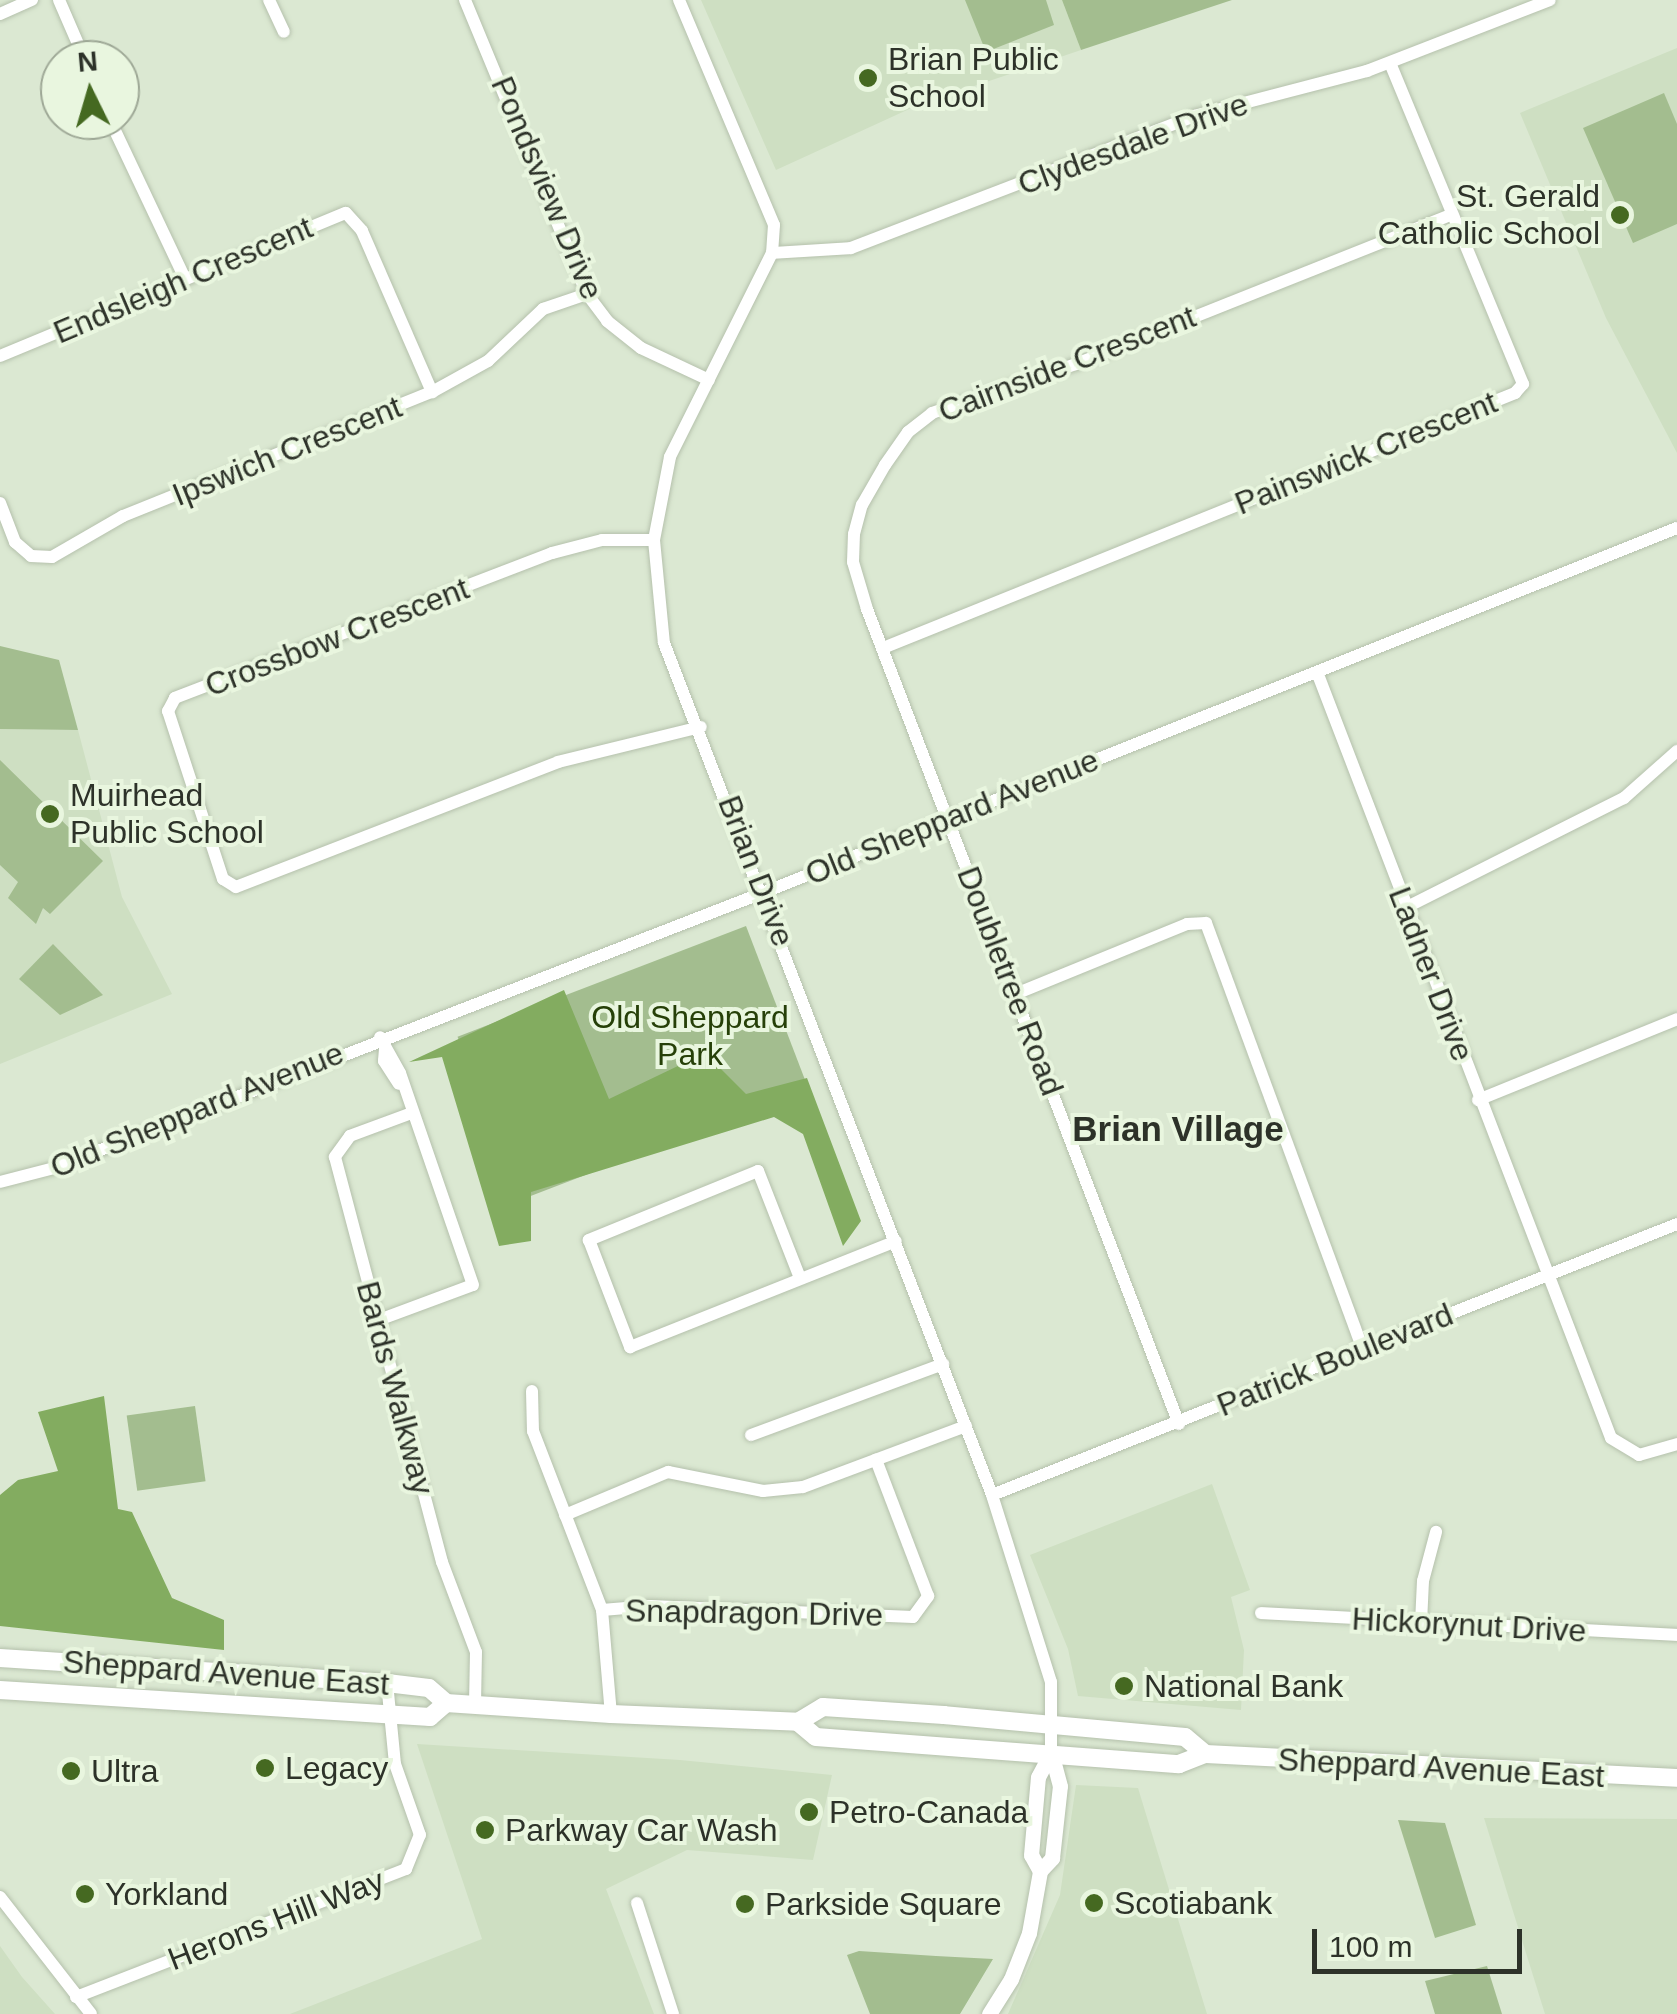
<!DOCTYPE html>
<html>
<head>
<meta charset="utf-8">
<style>
  body { margin:0 }
  #map { position:relative; width:1677px; height:2014px; overflow:hidden; background:#dbe8d2; font-family:Helvetica,sans-serif }
  div>[style] { position:absolute }
  .built>* { inset:0; background:#cedfc2 }
  .green>* { inset:0; background:#a3bd8f; transform-origin:0 0 }
  .forest>* { inset:0; background:#83ac60 }
  .roads { filter:drop-shadow(0 0 2px #b5c1ac) drop-shadow(0 0 2px #b5c1ac) }
  .minor>* { height:12px; margin:-6px; padding:0 6px; transform-origin:6px; border-radius:6px; background:#fff }
  .tertiary>* { height:15px; margin:-7.5px; padding:0 7.5px; transform-origin:7.5px; border-radius:7.5px; background:#fff }
  .secondary>* { height:18px; margin:-9px; padding:0 9px; transform-origin:9px; border-radius:9px; background:#fff }
  .dots>* { width:28px; height:28px; translate:-50% -50%; box-sizing:border-box; border:5px solid #e9f6df; border-radius:50% }
  span { translate:-50% -50%; white-space:nowrap; text-align:center; line-height:1.15; -webkit-text-stroke:8px #e9f6df; paint-order:stroke }
  .poi-label { font-size:32px; color:#2d3229 }
  .left { translate:0 -50%; text-align:left }
  .right { translate:-100% -50%; text-align:right }
  .street-label { font-size:32px; color:#2d3229 }
  .park-label { font-size:32px; color:#264008 }
  .neighbourhood-label { font-size:35px; color:#2d3229; font-weight:700 }
  .north { position:absolute; left:40px; top:40px; width:100px; height:100px; box-sizing:border-box; background:#e9f6df; border:2px solid #9ea896; border-radius:50%; rotate:355deg; font-size:28px; font-weight:700; line-height:40px; text-align:center; color:#2d3229 }
  .north::after { content:''; display:block; margin:auto; width:35px; height:45px; background:#456921; clip-path:polygon(50% 0,100% 100%,50% 72%,0 100%) }
  .scale { position:absolute; left:1312px; top:1929px; width:210px; height:45px; box-sizing:border-box; border:5px solid #2d3229; border-top:0; padding-left:12px; font-size:30px; line-height:35px; white-space:nowrap; color:#2d3229; -webkit-text-stroke:8px #e9f6df; paint-order:stroke }
</style>
</head>
<body>
<div id="map">
  <div class="built">
    <i style="clip-path:polygon(701px 0,1062px 0,1081px 50px,918px 105px,776px 170px)"></i>
    <i style="clip-path:polygon(1677px 48px,1677px 453px,1606px 318px,1520px 113px)"></i>
    <i style="clip-path:polygon(0 729px,78px 730px,122px 897px,172px 994px,0 1064px)"></i>
    <i style="clip-path:polygon(1212px 1484px,1250px 1590px,1231px 1597px,1244px 1650px,1241px 1710px,1078px 1696px,1068px 1649px,1030px 1555px)"></i>
    <i style="clip-path:polygon(417px 1744px,680px 1760px,832px 1775px,813px 1860px,687px 1850px,606px 1889px,654px 2014px,290px 2014px,482px 1939px)"></i>
    <i style="clip-path:polygon(1076px 1785px,1138px 1788px,1207px 2014px,1008px 2014px,1060px 1895px)"></i>
    <i style="clip-path:polygon(1484px 1818px,1677px 1819px,1677px 2014px,1545px 2014px)"></i>
    <i style="clip-path:polygon(0 1946px,22px 1977px,55px 2014px,0 2014px)"></i>
  </div>
  <div class="green">
    <i style="clip-path:polygon(965px 0,1046px 0,1054px 25px,986px 52px)"></i>
    <i style="clip-path:polygon(1062px 0,1232px 0,1081px 50px)"></i>
    <i style="clip-path:polygon(1664px 93px,1677px 124px,1677px 224px,1633px 243px,1583px 128px)"></i>
    <i style="clip-path:polygon(0 646px,59px 660px,78px 730px,0 729px)"></i>
    <i style="clip-path:polygon(0 760px,103px 861px,50px 914px,43px 908px,36px 924px,8px 898px,18px 882px,0 865px)"></i>
    <i style="left:746px;top:926px;width:175px;height:309px;rotate:69deg"></i>
    <i style="clip-path:polygon(53px 944px,103px 995px,60px 1015px,19px 979px)"></i>
    <i style="left:195px;top:1406px;width:76px;height:69px;rotate:82deg"></i>
    <i style="clip-path:polygon(1398px 1820px,1445px 1823px,1476px 1925px,1435px 1938px)"></i>
    <i style="clip-path:polygon(859px 1951px,936px 1956px,993px 1959px,960px 2014px,870px 2014px,847px 1955px)"></i>
    <i style="clip-path:polygon(1487px 1966px,1502px 2014px,1435px 2014px,1425px 1981px)"></i>
  </div>
  <div class="forest">
    <i style="clip-path:polygon(564px 990px,609px 1099px,705px 1053px,746px 1094px,807px 1078px,861px 1221px,843px 1246px,803px 1134px,774px 1117px,531px 1192px,531px 1241px,499px 1246px,442px 1057px,409px 1062px)"></i>
    <i style="clip-path:polygon(104px 1396px,118px 1509px,132px 1512px,172px 1598px,224px 1620px,224px 1650px,0 1626px,0 1495px,18px 1480px,58px 1471px,38px 1412px)"></i>
  </div>
  <div class="roads">
    <div class="minor">
      <i style="left:59px;top:0;width:65px;rotate:66.6deg"></i>
      <i style="left:269px;top:0;width:35px;rotate:65deg"></i>
      <i style="left:465px;top:0;width:318px;rotate:67.5deg"></i>
      <i style="left:587px;top:294px;width:34px;rotate:53deg"></i>
      <i style="left:607px;top:321px;width:43px;rotate:38.5deg"></i>
      <i style="left:641px;top:348px;width:75px;rotate:25.2deg"></i>
      <i style="left:679px;top:0;width:244px;rotate:67.1deg"></i>
      <i style="left:774px;top:225px;width:28px;rotate:94deg"></i>
      <i style="left:772px;top:253px;width:228px;rotate:116.6deg"></i>
      <i style="left:670px;top:457px;width:85px;rotate:100.9deg"></i>
      <i style="left:654px;top:540px;width:103px;rotate:84.5deg"></i>
      <i style="left:664px;top:643px;width:913px;rotate:68.94deg"></i>
      <i style="left:992px;top:1495px;width:196px;rotate:72.5deg"></i>
      <i style="left:1051px;top:1682px;width:71px;rotate:90deg"></i>
      <i style="left:0;top:14px;width:35px;rotate:-24deg"></i>
      <i style="left:110px;top:120px;width:176px;rotate:64.7deg"></i>
      <i style="left:772px;top:253px;width:79px;rotate:-3.6deg"></i>
      <i style="left:851px;top:248px;width:368px;rotate:-21deg"></i>
      <i style="left:1194px;top:116px;width:179px;rotate:-14.6deg"></i>
      <i style="left:1367px;top:71px;width:196px;rotate:-21.2deg"></i>
      <i style="left:0;top:356px;width:374px;rotate:-22.5deg"></i>
      <i style="left:346px;top:213px;width:24px;rotate:48deg"></i>
      <i style="left:362px;top:231px;width:176px;rotate:66.5deg"></i>
      <i style="left:0;top:503px;width:42px;rotate:69deg"></i>
      <i style="left:15px;top:542px;width:21px;rotate:41deg"></i>
      <i style="left:31px;top:556px;width:21px;rotate:3deg"></i>
      <i style="left:52px;top:557px;width:82px;rotate:-30deg"></i>
      <i style="left:123px;top:516px;width:333px;rotate:-21.9deg"></i>
      <i style="left:432px;top:392px;width:64px;rotate:-29deg"></i>
      <i style="left:488px;top:361px;width:76px;rotate:-43.4deg"></i>
      <i style="left:543px;top:309px;width:46px;rotate:-18.8deg"></i>
      <i style="left:654px;top:540px;width:52px;rotate:180deg"></i>
      <i style="left:602px;top:540px;width:52px;rotate:165.4deg"></i>
      <i style="left:552px;top:553px;width:404px;rotate:159deg"></i>
      <i style="left:175px;top:698px;width:15px;rotate:118deg"></i>
      <i style="left:168px;top:711px;width:177px;rotate:71.9deg"></i>
      <i style="left:223px;top:879px;width:15px;rotate:32deg"></i>
      <i style="left:236px;top:887px;width:345px;rotate:-21.2deg"></i>
      <i style="left:558px;top:762px;width:147px;rotate:-13.8deg"></i>
      <i style="left:883px;top:648px;width:682px;rotate:-21.97deg"></i>
      <i style="left:1515px;top:393px;width:12px;rotate:-48deg"></i>
      <i style="left:1523px;top:384px;width:347px;rotate:-112.5deg"></i>
      <i style="left:1317px;top:672px;width:820px;rotate:69deg"></i>
      <i style="left:1611px;top:1438px;width:33px;rotate:31deg"></i>
      <i style="left:1639px;top:1455px;width:40px;rotate:-16deg"></i>
      <i style="left:1407px;top:907px;width:243px;rotate:-26.7deg"></i>
      <i style="left:1624px;top:798px;width:71px;rotate:-41.6deg"></i>
      <i style="left:1013px;top:995px;width:188px;rotate:-22.2deg"></i>
      <i style="left:1187px;top:924px;width:19px;rotate:-3deg"></i>
      <i style="left:1206px;top:923px;width:452px;rotate:69.8deg"></i>
      <i style="left:385px;top:1049px;width:12px;rotate:95deg"></i>
      <i style="left:384px;top:1061px;width:27px;rotate:57deg"></i>
      <i style="left:1478px;top:1100px;width:215px;rotate:-22.1deg"></i>
      <i style="left:409px;top:1114px;width:63px;rotate:159.6deg"></i>
      <i style="left:350px;top:1136px;width:26px;rotate:126deg"></i>
      <i style="left:335px;top:1157px;width:419px;rotate:75.2deg"></i>
      <i style="left:442px;top:1562px;width:96px;rotate:69.3deg"></i>
      <i style="left:476px;top:1652px;width:51px;rotate:91.1deg"></i>
      <i style="left:0;top:1182px;width:56px;rotate:-14.5deg"></i>
      <i style="left:54px;top:1168px;width:763px;rotate:-21.22deg"></i>
      <i style="left:765px;top:892px;width:982px;rotate:-21.76deg"></i>
      <i style="left:800px;top:1278px;width:115px;rotate:-111.4deg"></i>
      <i style="left:758px;top:1171px;width:183px;rotate:157.8deg"></i>
      <i style="left:589px;top:1240px;width:115px;rotate:69deg"></i>
      <i style="left:630px;top:1347px;width:286px;rotate:-21.7deg"></i>
      <i style="left:376px;top:1321px;width:103px;rotate:-20.4deg"></i>
      <i style="left:473px;top:1285px;width:224px;rotate:-109deg"></i>
      <i style="left:400px;top:1073px;width:41px;rotate:-119.1deg"></i>
      <i style="left:532px;top:1391px;width:40px;rotate:88.6deg"></i>
      <i style="left:533px;top:1431px;width:192px;rotate:68.9deg"></i>
      <i style="left:602px;top:1610px;width:104px;rotate:85.1deg"></i>
      <i style="left:1179px;top:1424px;width:873px;rotate:-110.95deg"></i>
      <i style="left:867px;top:609px;width:49px;rotate:-106.6deg"></i>
      <i style="left:853px;top:562px;width:28px;rotate:-88deg"></i>
      <i style="left:854px;top:534px;width:30px;rotate:-75deg"></i>
      <i style="left:862px;top:505px;width:46px;rotate:-60.1deg"></i>
      <i style="left:885px;top:465px;width:40px;rotate:-55.1deg"></i>
      <i style="left:908px;top:432px;width:31px;rotate:-38deg"></i>
      <i style="left:932px;top:413px;width:152px;rotate:-18.8deg"></i>
      <i style="left:1076px;top:364px;width:403px;rotate:-21.7deg"></i>
      <i style="left:751px;top:1435px;width:205px;rotate:-20.3deg"></i>
      <i style="left:992px;top:1495px;width:737px;rotate:-21.58deg"></i>
      <i style="left:565px;top:1515px;width:112px;rotate:-22.7deg"></i>
      <i style="left:668px;top:1472px;width:97px;rotate:11.3deg"></i>
      <i style="left:763px;top:1491px;width:40px;rotate:-5.7deg"></i>
      <i style="left:803px;top:1487px;width:174px;rotate:-20.5deg"></i>
      <i style="left:602px;top:1610px;width:48px;rotate:-4.8deg"></i>
      <i style="left:650px;top:1606px;width:263px;rotate:2.4deg"></i>
      <i style="left:913px;top:1617px;width:26px;rotate:-54deg"></i>
      <i style="left:928px;top:1596px;width:146px;rotate:-110.9deg"></i>
      <i style="left:1261px;top:1613px;width:417px;rotate:3deg"></i>
      <i style="left:1421px;top:1623px;width:42px;rotate:-87.3deg"></i>
      <i style="left:1423px;top:1581px;width:51px;rotate:-75.1deg"></i>
      <i style="left:0;top:1897px;width:148px;rotate:52.1deg"></i>
      <i style="left:637px;top:1903px;width:117px;rotate:72deg"></i>
      <i style="left:76px;top:1997px;width:354px;rotate:-21.2deg"></i>
      <i style="left:406px;top:1869px;width:37px;rotate:-68deg"></i>
      <i style="left:420px;top:1835px;width:75px;rotate:-109.4deg"></i>
      <i style="left:395px;top:1764px;width:81px;rotate:-95.6deg"></i>
    </div>
    <div class="tertiary">
      <i style="left:1040px;top:1871px;width:18px;rotate:-119deg"></i>
      <i style="left:1031px;top:1855px;width:78px;rotate:-84.9deg"></i>
      <i style="left:1038px;top:1777px;width:27px;rotate:-62deg"></i>
      <i style="left:989px;top:2014px;width:41px;rotate:-57.8deg"></i>
      <i style="left:1011px;top:1979px;width:49px;rotate:-68.6deg"></i>
      <i style="left:1029px;top:1933px;width:63px;rotate:-79.9deg"></i>
      <i style="left:1040px;top:1871px;width:18px;rotate:-47deg"></i>
      <i style="left:1052px;top:1858px;width:72px;rotate:-83.7deg"></i>
      <i style="left:1060px;top:1786px;width:34px;rotate:-105deg"></i>
    </div>
    <div class="secondary">
      <i style="left:0;top:1658px;width:388px;rotate:3.7deg"></i>
      <i style="left:387px;top:1683px;width:42px;rotate:6.8deg"></i>
      <i style="left:429px;top:1688px;width:23px;rotate:41deg"></i>
      <i style="left:446px;top:1703px;width:165px;rotate:3.8deg"></i>
      <i style="left:611px;top:1714px;width:187px;rotate:2.4deg"></i>
      <i style="left:798px;top:1722px;width:29px;rotate:-31deg"></i>
      <i style="left:823px;top:1707px;width:121px;rotate:3.8deg"></i>
      <i style="left:944px;top:1715px;width:242px;rotate:5.2deg"></i>
      <i style="left:1185px;top:1737px;width:26px;rotate:40deg"></i>
      <i style="left:0;top:1690px;width:431px;rotate:3.6deg"></i>
      <i style="left:430px;top:1717px;width:21px;rotate:-41deg"></i>
      <i style="left:798px;top:1722px;width:23px;rotate:40deg"></i>
      <i style="left:816px;top:1737px;width:364px;rotate:4.3deg"></i>
      <i style="left:1179px;top:1764px;width:28px;rotate:-21deg"></i>
      <i style="left:1205px;top:1754px;width:473px;rotate:2.9deg"></i>
    </div>
  </div>
  <div class="dots">
    <i style="left:868px;top:78px;background:#456921"></i>
    <i style="left:1620px;top:215px;background:#456921"></i>
    <i style="left:50px;top:814px;background:#456921"></i>
    <i style="left:1124px;top:1686px;background:#456921"></i>
    <i style="left:265px;top:1768px;background:#456921"></i>
    <i style="left:71px;top:1771px;background:#456921"></i>
    <i style="left:809px;top:1812px;background:#456921"></i>
    <i style="left:485px;top:1830px;background:#456921"></i>
    <i style="left:85px;top:1894px;background:#456921"></i>
    <i style="left:1094px;top:1903px;background:#456921"></i>
    <i style="left:745px;top:1904px;background:#456921"></i>
  </div>
  <div class="poi-label">
    <span class="left" style="left:888px;top:78px">Brian Public<br>School</span>
    <span class="right" style="left:1600px;top:215px">St. Gerald<br>Catholic School</span>
    <span class="left" style="left:70px;top:814px">Muirhead<br>Public School</span>
    <span class="left" style="left:1144px;top:1686px">National Bank</span>
    <span class="left" style="left:285px;top:1768px">Legacy</span>
    <span class="left" style="left:91px;top:1771px">Ultra</span>
    <span class="left" style="left:829px;top:1812px">Petro-Canada</span>
    <span class="left" style="left:505px;top:1830px">Parkway Car Wash</span>
    <span class="left" style="left:105px;top:1894px">Yorkland</span>
    <span class="left" style="left:1114px;top:1903px">Scotiabank</span>
    <span class="left" style="left:765px;top:1904px">Parkside Square</span>
  </div>
  <div class="street-label">
    <span style="left:1133px;top:144px;rotate:-20deg">Clydesdale Drive</span>
    <span style="left:547px;top:188px;rotate:67deg">Pondsview Drive</span>
    <span style="left:183px;top:280px;rotate:-23deg">Endsleigh Crescent</span>
    <span style="left:1067px;top:364px;rotate:-21deg">Cairnside Crescent</span>
    <span style="left:287px;top:451px;rotate:-22deg">Ipswich Crescent</span>
    <span style="left:1366px;top:453px;rotate:-22deg">Painswick Crescent</span>
    <span style="left:337px;top:637px;rotate:-21deg">Crossbow Crescent</span>
    <span style="left:952px;top:817px;rotate:-22deg">Old Sheppard Avenue</span>
    <span style="left:756px;top:871px;rotate:69deg">Brian Drive</span>
    <span style="left:1431px;top:974px;rotate:69deg">Ladner Drive</span>
    <span style="left:1010px;top:981px;rotate:69deg">Doubletree Road</span>
    <span style="left:197px;top:1110px;rotate:-22deg">Old Sheppard Avenue</span>
    <span style="left:1335px;top:1360px;rotate:-22deg">Patrick Boulevard</span>
    <span style="left:395px;top:1388px;rotate:75deg">Bards Walkway</span>
    <span style="left:754px;top:1613px;rotate:1deg">Snapdragon Drive</span>
    <span style="left:1469px;top:1625px;rotate:3deg">Hickorynut Drive</span>
    <span style="left:226px;top:1673px;rotate:4deg">Sheppard Avenue East</span>
    <span style="left:1441px;top:1768px;rotate:3deg">Sheppard Avenue East</span>
    <span style="left:276px;top:1920px;rotate:-21deg">Herons Hill Way</span>
  </div>
  <div class="park-label">
    <span style="left:690px;top:1036px">Old Sheppard<br>Park</span>
  </div>
  <div class="neighbourhood-label">
    <span style="left:1178px;top:1129px">Brian Village</span>
  </div>
  <div class="north">N</div>
  <div class="scale">100 m</div>
</div>
</body>
</html>
